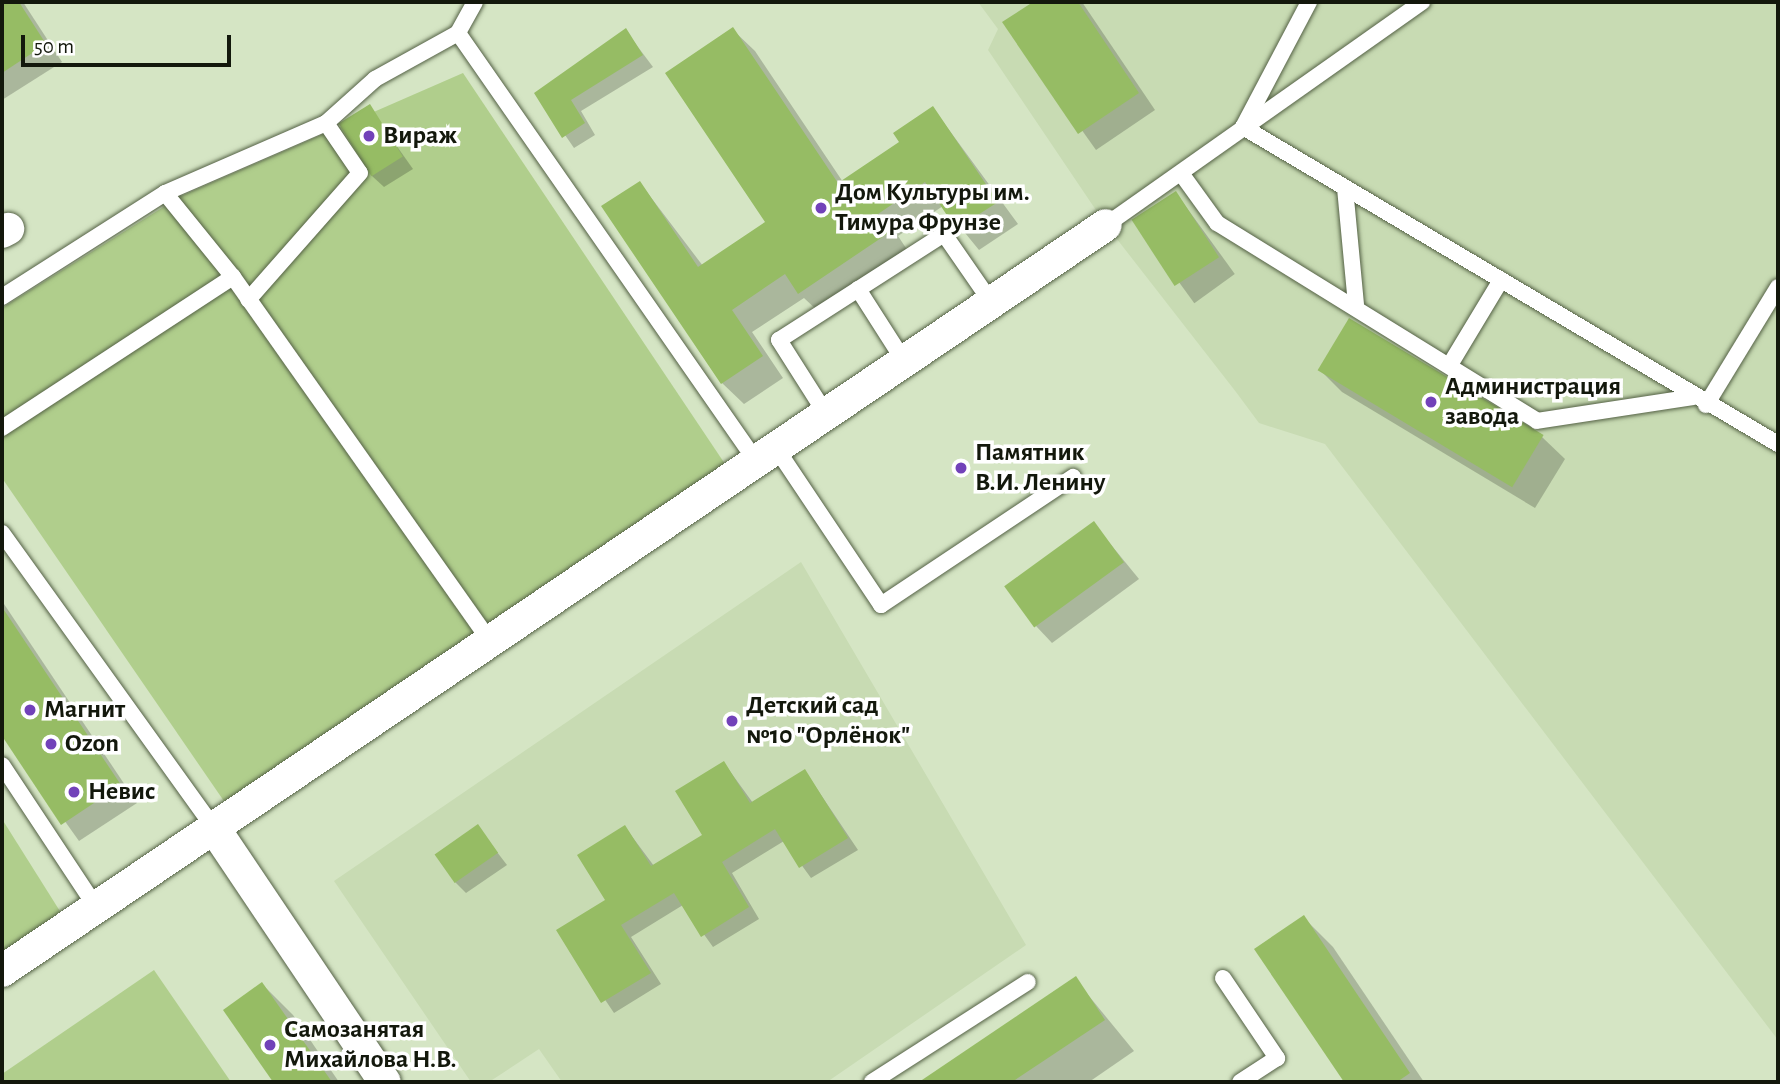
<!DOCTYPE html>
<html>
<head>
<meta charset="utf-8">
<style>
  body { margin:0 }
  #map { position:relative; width:1780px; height:1084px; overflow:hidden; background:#d5e5c4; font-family:"Alegreya Sans",sans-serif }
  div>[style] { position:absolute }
  .built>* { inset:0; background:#c8dbb3 }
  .green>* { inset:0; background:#b0ce8c }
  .shadow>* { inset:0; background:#0003; transform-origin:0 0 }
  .building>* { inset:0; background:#96bc64; transform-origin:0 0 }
  .roads { filter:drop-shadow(0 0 2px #546145) drop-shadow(0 0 2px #546145) }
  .service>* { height:16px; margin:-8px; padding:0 8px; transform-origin:8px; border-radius:8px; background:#fff }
  .minor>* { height:32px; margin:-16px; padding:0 16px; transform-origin:16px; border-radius:16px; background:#fff }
  .dots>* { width:19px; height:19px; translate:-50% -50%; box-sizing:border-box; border:4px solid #fff; border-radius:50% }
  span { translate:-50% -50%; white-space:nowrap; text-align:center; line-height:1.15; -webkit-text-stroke:7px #fff; paint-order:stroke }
  .poi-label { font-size:26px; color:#13180c; font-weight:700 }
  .left { translate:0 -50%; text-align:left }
  .frame { position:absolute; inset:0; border:4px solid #13180c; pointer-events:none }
  .scale { position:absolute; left:21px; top:35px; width:210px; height:32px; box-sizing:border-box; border:4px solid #13180c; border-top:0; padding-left:9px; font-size:21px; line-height:24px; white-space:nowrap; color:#13180c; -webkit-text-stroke:5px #fff; paint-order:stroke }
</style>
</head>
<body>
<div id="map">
  <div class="built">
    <i style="clip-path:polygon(978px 2px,1778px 2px,1778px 1040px,1325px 444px,1259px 423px,1236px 392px,1106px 225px,988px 50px,998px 29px)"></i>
    <i style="clip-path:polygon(801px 562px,1026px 945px,827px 1082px,562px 1082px,539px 1049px,489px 1082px,471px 1082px,334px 881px)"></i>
  </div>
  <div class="green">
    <i style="clip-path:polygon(463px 73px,725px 464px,228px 807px,2px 478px,2px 308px,181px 196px)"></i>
    <i style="clip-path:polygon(2px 819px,63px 916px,2px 955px)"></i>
    <i style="clip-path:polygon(154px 970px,231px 1082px,2px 1082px,2px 1074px)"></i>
  </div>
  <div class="shadow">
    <i style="clip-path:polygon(2px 2px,23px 2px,62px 62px,2px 100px)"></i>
    <i style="clip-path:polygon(1036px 2px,1082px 2px,1155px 110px,1096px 150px,1005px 22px)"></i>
    <i style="clip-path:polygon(733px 30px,755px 51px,843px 182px,902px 143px,933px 108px,1018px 224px,979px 250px,943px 206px,898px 236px,910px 254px,821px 314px,804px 298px,752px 332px,783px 378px,744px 404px,722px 383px,640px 183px,703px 266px,767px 223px)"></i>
    <i style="clip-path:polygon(626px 31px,653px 67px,581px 111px,595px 135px,574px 148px,536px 93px)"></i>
    <i style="clip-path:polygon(369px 107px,413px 169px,384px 187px,372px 176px)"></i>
    <i style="left:1176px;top:193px;width:100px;height:50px;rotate:54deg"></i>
    <i style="clip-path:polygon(1320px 370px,1542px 437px,1565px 459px,1535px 508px,1342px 392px)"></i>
    <i style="clip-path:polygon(1094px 524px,1139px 579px,1052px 643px,1036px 626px)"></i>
    <i style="clip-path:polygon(2px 601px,137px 803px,79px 841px,2px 733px)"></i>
    <i style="clip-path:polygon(724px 763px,753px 803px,805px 771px,858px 850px,811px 878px,784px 841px,732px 873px,759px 919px,713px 947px,683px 905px,631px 937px,661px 984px,614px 1013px,559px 931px,608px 901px,625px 827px,654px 866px,705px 835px)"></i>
    <i style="clip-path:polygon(477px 826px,507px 865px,466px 893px,455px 882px)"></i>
    <i style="clip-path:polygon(1304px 918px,1333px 947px,1424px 1082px,1346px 1082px,1257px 950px)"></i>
    <i style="clip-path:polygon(1075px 979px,1134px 1051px,1089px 1082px,922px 1082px)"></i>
    <i style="clip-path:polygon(262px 984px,293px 1015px,339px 1082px,275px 1082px,225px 1010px)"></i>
  </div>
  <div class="building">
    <i style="clip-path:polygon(2px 2px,19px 2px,46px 44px,2px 73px)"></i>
    <i style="clip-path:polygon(1033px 2px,1078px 2px,1139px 93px,1078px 134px,1002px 22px)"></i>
    <i style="clip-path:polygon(733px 27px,838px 183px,899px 142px,893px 133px,933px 106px,998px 202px,956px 229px,925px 182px,878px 214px,890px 232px,798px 294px,785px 274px,732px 310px,763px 356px,721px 384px,601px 206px,640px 181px,698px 267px,765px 222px,665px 73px)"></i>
    <i style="clip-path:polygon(626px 28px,643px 55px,571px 100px,585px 123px,562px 138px,534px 93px)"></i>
    <i style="left:370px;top:104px;width:62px;height:37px;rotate:58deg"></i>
    <i style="left:1176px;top:191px;width:79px;height:53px;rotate:57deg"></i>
    <i style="left:1349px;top:318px;width:227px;height:61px;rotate:31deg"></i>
    <i style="left:1094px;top:521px;width:51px;height:111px;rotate:54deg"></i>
    <i style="clip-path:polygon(2px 607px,121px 785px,61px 825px,2px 736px)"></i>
    <i style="clip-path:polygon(724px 761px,750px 803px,805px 769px,848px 838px,799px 868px,775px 829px,722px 862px,749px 907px,701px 937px,674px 893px,621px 925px,651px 973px,601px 1003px,556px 930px,605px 900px,577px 855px,625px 825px,651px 866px,702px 835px,675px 791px)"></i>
    <i style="left:478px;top:824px;width:35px;height:53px;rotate:55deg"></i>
    <i style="clip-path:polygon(1304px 915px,1410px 1073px,1397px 1082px,1344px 1082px,1254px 949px)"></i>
    <i style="clip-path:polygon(1076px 976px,1105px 1020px,1012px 1082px,919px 1082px)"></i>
    <i style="clip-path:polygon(262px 982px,332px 1082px,273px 1082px,223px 1010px)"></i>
  </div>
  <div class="roads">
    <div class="service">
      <i style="left:475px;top:2px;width:35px;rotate:119deg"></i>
      <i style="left:458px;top:33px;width:522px;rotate:55.15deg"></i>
      <i style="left:1309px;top:2px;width:141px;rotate:117.8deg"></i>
      <i style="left:1243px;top:127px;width:622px;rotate:30.65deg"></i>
      <i style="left:326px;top:123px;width:66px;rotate:-41.9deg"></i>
      <i style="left:375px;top:79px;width:95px;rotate:-29deg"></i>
      <i style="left:1183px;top:176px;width:58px;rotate:54.1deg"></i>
      <i style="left:1217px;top:223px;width:376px;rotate:31.7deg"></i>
      <i style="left:1537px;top:421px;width:158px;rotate:-8.7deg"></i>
      <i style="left:1345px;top:188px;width:117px;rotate:84.6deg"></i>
      <i style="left:165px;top:193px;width:108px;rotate:51deg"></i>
      <i style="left:233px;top:277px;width:446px;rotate:54.8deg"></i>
      <i style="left:1106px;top:225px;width:387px;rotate:-35.2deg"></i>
      <i style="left:858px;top:289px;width:85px;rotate:57.4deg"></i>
      <i style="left:2px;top:297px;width:193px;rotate:-32.5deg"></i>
      <i style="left:165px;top:193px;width:176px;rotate:-23.5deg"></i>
      <i style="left:326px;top:123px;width:60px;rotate:55.8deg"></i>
      <i style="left:360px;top:173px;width:169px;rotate:131.4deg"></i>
      <i style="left:1451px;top:363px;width:97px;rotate:-58.9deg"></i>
      <i style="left:1706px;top:405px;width:138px;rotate:-58.6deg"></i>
      <i style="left:826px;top:414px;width:88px;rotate:-122.4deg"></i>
      <i style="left:779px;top:340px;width:196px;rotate:-32.7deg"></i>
      <i style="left:944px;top:234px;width:83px;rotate:55.3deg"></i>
      <i style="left:2px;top:428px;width:276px;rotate:-33.2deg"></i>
      <i style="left:776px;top:448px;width:189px;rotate:56.2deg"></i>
      <i style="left:881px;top:605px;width:231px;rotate:-33.7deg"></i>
      <i style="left:2px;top:533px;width:363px;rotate:54.3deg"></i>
      <i style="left:2px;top:765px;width:170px;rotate:56.5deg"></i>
      <i style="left:1223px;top:978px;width:97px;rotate:56deg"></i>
      <i style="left:1277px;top:1058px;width:44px;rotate:147deg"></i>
      <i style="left:872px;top:1082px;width:185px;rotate:-32.7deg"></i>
    </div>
    <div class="minor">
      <i style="left:2px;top:232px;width:7px;rotate:-27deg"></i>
      <i style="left:214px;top:828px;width:306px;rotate:56.1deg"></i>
      <i style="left:2px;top:971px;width:1332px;rotate:-34.05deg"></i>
    </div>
  </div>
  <div class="dots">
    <i style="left:369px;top:136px;background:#7242b9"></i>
    <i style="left:821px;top:208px;background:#7242b9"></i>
    <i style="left:1431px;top:402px;background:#7242b9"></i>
    <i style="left:961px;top:468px;background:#7242b9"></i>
    <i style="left:30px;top:710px;background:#7242b9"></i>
    <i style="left:732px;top:721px;background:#7242b9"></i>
    <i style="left:51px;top:744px;background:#7242b9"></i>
    <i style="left:74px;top:792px;background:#7242b9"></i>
    <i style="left:270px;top:1045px;background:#7242b9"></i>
  </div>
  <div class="poi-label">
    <span class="left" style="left:383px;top:136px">Вираж</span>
    <span class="left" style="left:835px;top:208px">Дом Культуры им.<br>Тимура Фрунзе</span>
    <span class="left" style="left:1445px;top:402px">Администрация<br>завода</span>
    <span class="left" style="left:975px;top:468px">Памятник<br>В.И. Ленину</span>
    <span class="left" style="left:746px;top:721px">Детский сад<br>№10 "Орлёнок"</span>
    <span class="left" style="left:44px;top:710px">Магнит</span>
    <span class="left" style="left:65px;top:744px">Ozon</span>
    <span class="left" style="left:88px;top:792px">Невис</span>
    <span class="left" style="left:284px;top:1045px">Самозанятая<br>Михайлова Н.В.</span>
  </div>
  <div class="frame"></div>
  <div class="scale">50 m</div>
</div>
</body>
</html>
